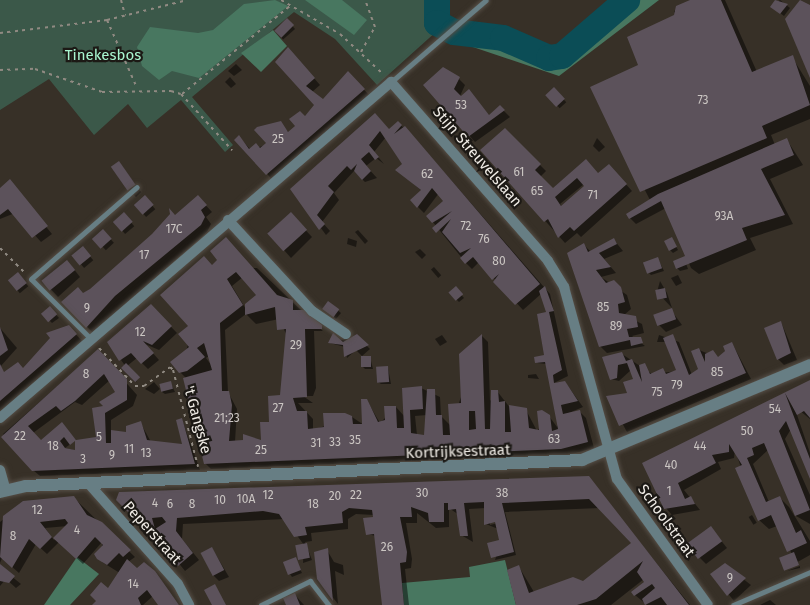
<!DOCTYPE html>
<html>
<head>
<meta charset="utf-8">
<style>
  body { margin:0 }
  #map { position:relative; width:810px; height:605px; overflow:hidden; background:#373027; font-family:"Fira Sans",sans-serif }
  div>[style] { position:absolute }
  .green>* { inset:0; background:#3b5849 }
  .forest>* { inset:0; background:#487760 }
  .shadow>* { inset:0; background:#0007; transform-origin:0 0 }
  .river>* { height:26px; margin:-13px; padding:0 13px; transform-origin:13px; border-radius:13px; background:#0b4d56 }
  .building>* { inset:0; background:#5c525b; transform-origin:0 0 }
  .path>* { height:2px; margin-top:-1px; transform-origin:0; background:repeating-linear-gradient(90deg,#908a82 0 3px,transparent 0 7.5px) }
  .roads { filter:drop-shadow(0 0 2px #554e46) drop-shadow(0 0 2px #554e46) }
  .service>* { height:5px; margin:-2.5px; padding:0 2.5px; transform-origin:2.5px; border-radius:2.5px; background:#677e84 }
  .minor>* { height:10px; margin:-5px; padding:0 5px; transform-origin:5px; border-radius:5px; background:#677e84 }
  .tertiary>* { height:12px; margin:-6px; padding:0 6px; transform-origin:6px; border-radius:6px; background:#677e84 }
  span { translate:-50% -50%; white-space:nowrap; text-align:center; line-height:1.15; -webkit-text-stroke:4.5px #1c1915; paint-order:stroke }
  .number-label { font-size:12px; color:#cbc6c3 }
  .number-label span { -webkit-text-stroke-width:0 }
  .park-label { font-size:15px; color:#a8f5cf }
  .street-label { font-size:15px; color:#f0ece6 }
</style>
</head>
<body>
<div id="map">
  <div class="green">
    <i style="clip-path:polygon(0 0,430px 0,426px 19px,438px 30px,377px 85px,335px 39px,294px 12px,192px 97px,233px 145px,225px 152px,181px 100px,147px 128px,128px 104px,94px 135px,49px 79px,0 110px)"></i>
  </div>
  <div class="forest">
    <i style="clip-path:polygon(275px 0,288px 6px,199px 78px,172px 71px,159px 80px,142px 66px,137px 47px,150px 27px,198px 33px,213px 30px,244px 4px)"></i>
    <i style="clip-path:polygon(305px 0,342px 0,367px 20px,354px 35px)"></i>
    <i style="clip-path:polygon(620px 0,659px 0,559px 76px,464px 44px,462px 38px,464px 28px,477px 25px,511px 29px,548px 48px,558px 46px)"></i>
    <i style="clip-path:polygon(273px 30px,287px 46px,261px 72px,241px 53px)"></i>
    <i style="clip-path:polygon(77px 557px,99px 574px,70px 605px,44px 605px)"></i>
    <i style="clip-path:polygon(505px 560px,516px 605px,404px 605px,402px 583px,470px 577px,469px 567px)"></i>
  </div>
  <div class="shadow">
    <i style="clip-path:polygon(697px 0,725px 0,757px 72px,792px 57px,810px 86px,810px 119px,771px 135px,775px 145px,787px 140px,803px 165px,770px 179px,793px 224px,750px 238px,756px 250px,699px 274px,691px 268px,666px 208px,636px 224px,630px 218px,650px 200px,592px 87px,640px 66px,676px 16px,674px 11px)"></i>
    <i style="clip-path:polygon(780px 0,790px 8px,784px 16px,772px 7px)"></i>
    <i style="left:287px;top:20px;width:12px;height:16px;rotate:48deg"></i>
    <i style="clip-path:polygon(294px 55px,320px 85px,312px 92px,324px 101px,348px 73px,370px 96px,272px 180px,239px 137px,251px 150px,268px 144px,280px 123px,289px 133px,316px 105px,277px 62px)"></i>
    <i style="clip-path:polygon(236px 64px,242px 70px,234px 76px,228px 71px)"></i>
    <i style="clip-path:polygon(230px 77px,236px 84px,231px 88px,225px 82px)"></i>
    <i style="clip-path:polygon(459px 79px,465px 85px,460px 96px,490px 116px,500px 107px,510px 117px,475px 142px,425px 85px)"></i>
    <i style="left:554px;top:89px;width:18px;height:9px;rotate:47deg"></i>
    <i style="clip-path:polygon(evenodd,375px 116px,389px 131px,398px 123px,411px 134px,550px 294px,568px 376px,554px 383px,565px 382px,583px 407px,564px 415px,580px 412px,586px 418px,594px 448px,568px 455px,211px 469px,205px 463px,187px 379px,180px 372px,210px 269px,257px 268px,323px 331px,314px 331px,316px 388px,313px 396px,303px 396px,313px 403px,298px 403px,313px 419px,313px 430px,352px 417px,364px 425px,367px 401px,380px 423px,396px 407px,405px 417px,421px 388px,440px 397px,441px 416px,451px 426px,482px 336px,488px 342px,490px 401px,497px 391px,511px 409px,526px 410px,537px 431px,549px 416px,557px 427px,560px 421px,547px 364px,537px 363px,546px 356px,548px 313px,541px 294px,523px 310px,479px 262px,472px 269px,466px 263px,428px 216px,445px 201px,439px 193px,424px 213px,418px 207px,422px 191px,397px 170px,404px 164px,386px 137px,374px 152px,384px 164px,376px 158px,366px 166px,377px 178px,365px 182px,354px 171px,334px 193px,339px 200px,322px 222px,330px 231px,326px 235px,292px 189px,375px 116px,243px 277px,258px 295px,247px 311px,232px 286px,243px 277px,375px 116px,246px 314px,256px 324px,279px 319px,288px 338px,282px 397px,262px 442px,235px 442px,237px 409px,228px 392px,225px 330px,246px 314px,375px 116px,209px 356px,212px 366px,206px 358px,209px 356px,375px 116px,427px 415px,425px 436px,417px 435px,415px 416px,427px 415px)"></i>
    <i style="clip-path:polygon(evenodd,505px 130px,546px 171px,540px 177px,553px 190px,586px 161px,599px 175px,615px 172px,632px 191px,581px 237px,577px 233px,565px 243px,482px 150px,505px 130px,584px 184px,586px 186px,562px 207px,560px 204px,584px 184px)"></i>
    <i style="clip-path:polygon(597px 138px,605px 147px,599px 152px,593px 146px)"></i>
    <i style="clip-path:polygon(119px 163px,141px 192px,136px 197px,130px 191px)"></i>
    <i style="clip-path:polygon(15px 189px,52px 234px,41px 242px,15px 213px,0 219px,0 190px)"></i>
    <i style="left:145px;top:197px;width:16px;height:12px;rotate:50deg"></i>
    <i style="clip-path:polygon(198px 197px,212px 212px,206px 217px,211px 224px,207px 232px,93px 333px,63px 302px,91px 290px)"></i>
    <i style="left:124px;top:214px;width:16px;height:12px;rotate:50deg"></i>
    <i style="clip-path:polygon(297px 221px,312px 237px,291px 258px,268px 232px)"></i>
    <i style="clip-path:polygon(358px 230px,368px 241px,365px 244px,355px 232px)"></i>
    <i style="left:103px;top:231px;width:16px;height:11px;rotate:47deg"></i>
    <i style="clip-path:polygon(348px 238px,357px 241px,356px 247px,347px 244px)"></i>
    <i style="clip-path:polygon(671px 238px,678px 250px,673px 253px,670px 250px)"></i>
    <i style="clip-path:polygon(614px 240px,623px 251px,604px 259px,616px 273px,601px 277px,627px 295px,631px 309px,624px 315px,642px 324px,644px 333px,632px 336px,645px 346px,607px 353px,600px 346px,584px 245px,591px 252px)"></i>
    <i style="left:83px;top:248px;width:16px;height:12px;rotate:50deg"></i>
    <i style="clip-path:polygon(420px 249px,426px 255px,422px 259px,415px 252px)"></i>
    <i style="clip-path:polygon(684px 258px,688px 269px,680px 271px,677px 268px)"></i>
    <i style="clip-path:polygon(658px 259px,664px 271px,651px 275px,648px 272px)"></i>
    <i style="left:434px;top:267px;width:11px;height:4px;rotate:49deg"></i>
    <i style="clip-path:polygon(73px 268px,80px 277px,58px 297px,44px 282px)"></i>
    <i style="left:18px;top:274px;width:16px;height:11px;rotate:50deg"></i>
    <i style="clip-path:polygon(678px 275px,682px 283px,676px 286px,671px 278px)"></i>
    <i style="clip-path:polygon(660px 281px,667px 293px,672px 308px,657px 292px)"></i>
    <i style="clip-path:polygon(455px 288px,464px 298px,459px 302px,450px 293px)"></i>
    <i style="clip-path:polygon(329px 303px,341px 313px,336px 319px,327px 312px)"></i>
    <i style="clip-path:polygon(151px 306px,177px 333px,159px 350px,145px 344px,159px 360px,148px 369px,137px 358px,127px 366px,138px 384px,121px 360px)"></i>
    <i style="clip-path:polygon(50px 308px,59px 318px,52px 323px,43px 314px)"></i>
    <i style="clip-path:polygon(671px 310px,682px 325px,666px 332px,659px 325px)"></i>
    <i style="clip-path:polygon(781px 322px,797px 360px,784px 365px,778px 359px)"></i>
    <i style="clip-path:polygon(69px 327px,82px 341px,0 414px,0 369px,4px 373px,23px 369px,52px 339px,49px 334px)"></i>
    <i style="clip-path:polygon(0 328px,17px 348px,0 367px)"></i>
    <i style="clip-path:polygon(442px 335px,447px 342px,440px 346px,435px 339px)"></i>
    <i style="clip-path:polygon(659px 335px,679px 342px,692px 375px,700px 369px,699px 350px,719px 358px,732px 343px,751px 379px,627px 432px,608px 397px,627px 394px,635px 379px,631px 370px,619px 381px,611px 379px,622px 354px,652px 374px,678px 371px,666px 342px,657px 342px)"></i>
    <i style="clip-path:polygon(357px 336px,370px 349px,362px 356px,356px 350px,347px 358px,345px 347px,330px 343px)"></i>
    <i style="clip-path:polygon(evenodd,98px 351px,137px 395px,133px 406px,111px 420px,111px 432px,127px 434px,140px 422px,151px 442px,184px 445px,182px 420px,200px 470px,40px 476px,33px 470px,3px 434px,98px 351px,110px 380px,117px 392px,105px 408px,97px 439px,78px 451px,65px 448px,76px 440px,62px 424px,41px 442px,33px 433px,75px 402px,82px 405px,110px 380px)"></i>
    <i style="clip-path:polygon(370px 357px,373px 369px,365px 369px,362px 366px)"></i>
    <i style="clip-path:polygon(388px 368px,391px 384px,381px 384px,378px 382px)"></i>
    <i style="clip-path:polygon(536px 374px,539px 379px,528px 378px,528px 375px)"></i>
    <i style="clip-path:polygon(810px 381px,810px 419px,794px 406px,810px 453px,810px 475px,791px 429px,785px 439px,810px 495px,810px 524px,796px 516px,768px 450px,753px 464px,769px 502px,779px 497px,789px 507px,810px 541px,810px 555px,785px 569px,792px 554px,777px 526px,769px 529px,759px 520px,735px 450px,734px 458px,718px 462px,721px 469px,684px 490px,700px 510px,672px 515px,666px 508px,644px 464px)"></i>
    <i style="clip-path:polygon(154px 382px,160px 389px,154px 394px,145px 389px)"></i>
    <i style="clip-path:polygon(170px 382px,175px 392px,165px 394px,162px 392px)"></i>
    <i style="clip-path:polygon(evenodd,588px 478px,690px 605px,647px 605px,635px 595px,646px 582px,644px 579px,611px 605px,517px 605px,519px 567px,534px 592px,583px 583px,633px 543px,600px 508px,505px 512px,516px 555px,495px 560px,501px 541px,498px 529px,486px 524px,486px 508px,469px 509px,473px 542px,461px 535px,459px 515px,449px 508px,449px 527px,436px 528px,417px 513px,417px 523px,406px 523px,412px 559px,411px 568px,405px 569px,409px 605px,383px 605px,376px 536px,367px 534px,374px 515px,356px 514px,348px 519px,348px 529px,311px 533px,312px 541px,305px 542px,312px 560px,303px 563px,304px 545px,285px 519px,183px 524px,182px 539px,199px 560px,185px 571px,143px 519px,117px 499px,588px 478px,501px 519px,502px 522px,490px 525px,490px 522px,501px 519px)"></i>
    <i style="clip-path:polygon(evenodd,74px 498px,135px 557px,128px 562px,138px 570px,144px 564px,179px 605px,160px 605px,153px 596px,143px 605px,94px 605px,123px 575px,102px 562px,102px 542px,83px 564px,59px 542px,47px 554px,36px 544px,19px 573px,2px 558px,0 563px,0 522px,23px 503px,74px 498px,68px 526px,54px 540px,45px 528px,68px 526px)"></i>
    <i style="left:752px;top:515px;width:9px;height:4px;rotate:58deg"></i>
    <i style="clip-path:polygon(711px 528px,727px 548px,706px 564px,700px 558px)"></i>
    <i style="clip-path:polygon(212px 548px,229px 577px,219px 581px,213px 575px)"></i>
    <i style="clip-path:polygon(327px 550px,334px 562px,343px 565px,344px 575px,335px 571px,338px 604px,318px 579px)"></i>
    <i style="clip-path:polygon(295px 559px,302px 573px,292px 577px,290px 574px)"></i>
    <i style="clip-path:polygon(725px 565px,751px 585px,734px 601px,712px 574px)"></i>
    <i style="clip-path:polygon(800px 566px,800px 568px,787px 571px)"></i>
    <i style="clip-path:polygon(0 567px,21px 584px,16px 588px,6px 579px,0 586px)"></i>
    <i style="clip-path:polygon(295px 595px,304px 605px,290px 605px)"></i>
    <i style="clip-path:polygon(770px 600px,776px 605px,760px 605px)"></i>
  </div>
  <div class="river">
    <i style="left:437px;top:0;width:23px;rotate:90deg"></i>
    <i style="left:437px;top:23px;width:19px;rotate:28deg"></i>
    <i style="left:454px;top:32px;width:49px;rotate:7deg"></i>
    <i style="left:503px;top:38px;width:50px;rotate:23.5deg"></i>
    <i style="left:549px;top:58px;width:13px;rotate:-9deg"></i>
    <i style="left:562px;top:56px;width:86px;rotate:-40.7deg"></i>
  </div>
  <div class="building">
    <i style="clip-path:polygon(690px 0,721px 0,752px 72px,793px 55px,810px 105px,762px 126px,767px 138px,640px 192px,590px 87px,638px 65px,627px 37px,674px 15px,676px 6px)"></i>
    <i style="clip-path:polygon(775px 0,788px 4px,780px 14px,770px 7px)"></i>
    <i style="clip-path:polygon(800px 0,810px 5px,810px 78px,785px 19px)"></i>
    <i style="left:287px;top:18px;width:10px;height:18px;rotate:45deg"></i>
    <i style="clip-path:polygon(288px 47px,315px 78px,306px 86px,323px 99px,348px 71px,365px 89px,266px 175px,234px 140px,239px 135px,249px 149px,256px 143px,260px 148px,266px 143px,254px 130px,257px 127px,281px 121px,288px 132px,295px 126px,289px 119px,300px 111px,305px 116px,314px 105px,275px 62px)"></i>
    <i style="clip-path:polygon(443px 67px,460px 77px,454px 89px,461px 96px,469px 89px,489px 115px,500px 105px,505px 110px,468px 137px,423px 85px)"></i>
    <i style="left:554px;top:87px;width:16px;height:12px;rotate:47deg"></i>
    <i style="clip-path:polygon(375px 113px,389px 129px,398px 121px,402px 125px,394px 134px,405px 126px,540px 284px,515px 305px,493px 282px,499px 274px,492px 280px,473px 257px,465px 264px,460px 258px,471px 248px,460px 253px,442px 232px,451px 219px,436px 233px,432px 228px,452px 211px,432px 223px,426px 216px,443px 201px,432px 188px,417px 208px,410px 200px,421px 190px,395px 170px,402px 164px,380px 131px,369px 145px,379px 157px,375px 160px,369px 152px,361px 159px,371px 171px,362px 180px,354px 171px,357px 164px,351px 170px,347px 166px,328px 186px,334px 192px,317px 215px,325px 224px,319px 230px,290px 189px)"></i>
    <i style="clip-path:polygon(evenodd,505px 128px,541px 164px,535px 170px,553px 188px,586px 159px,598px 173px,609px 164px,627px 184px,574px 231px,570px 227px,558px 238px,548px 219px,544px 222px,480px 150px,505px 128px,577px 178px,584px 186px,561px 206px,555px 197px,577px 178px)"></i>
    <i style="clip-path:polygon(787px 138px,794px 155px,761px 169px,785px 215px,742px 228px,747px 240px,676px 269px,673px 261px,685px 256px,661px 201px,629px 219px,626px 214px,658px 194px)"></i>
    <i style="left:119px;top:161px;width:29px;height:10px;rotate:55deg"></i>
    <i style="clip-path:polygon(10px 179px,48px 226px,32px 238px,8px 209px,0 215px,0 188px)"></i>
    <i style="left:145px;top:195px;width:13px;height:15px;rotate:48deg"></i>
    <i style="clip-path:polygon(198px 195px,207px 205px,201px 210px,205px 217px,201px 225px,115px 296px,86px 328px,61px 302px,78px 287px,83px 293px,90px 289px,152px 234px,170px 214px,169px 208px,175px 215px)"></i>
    <i style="left:124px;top:212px;width:13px;height:15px;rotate:48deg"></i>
    <i style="left:291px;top:212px;width:24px;height:32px;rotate:48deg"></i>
    <i style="left:103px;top:229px;width:13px;height:15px;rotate:48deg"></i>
    <i style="clip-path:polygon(evenodd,226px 237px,277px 295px,293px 300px,293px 310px,304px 310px,322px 325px,322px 329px,305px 329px,307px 397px,293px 398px,297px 411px,307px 411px,308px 429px,324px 427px,323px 413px,345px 413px,352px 416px,353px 424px,362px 424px,361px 399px,367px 399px,378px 422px,385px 420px,384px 406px,396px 406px,397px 428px,404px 428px,402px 388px,422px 386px,423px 409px,410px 410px,411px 433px,424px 435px,427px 389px,435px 389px,436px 415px,442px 415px,443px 435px,450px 435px,448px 404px,461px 403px,459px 354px,482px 334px,485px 429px,490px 429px,491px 390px,498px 390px,499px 402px,505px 401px,505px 432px,511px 432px,509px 405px,527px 408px,529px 428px,539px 430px,537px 411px,542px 410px,550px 415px,552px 431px,558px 429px,545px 362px,535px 363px,534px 357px,544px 355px,537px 314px,546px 312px,539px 291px,545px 286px,554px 311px,549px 312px,562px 370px,553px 375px,554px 383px,565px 381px,578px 401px,561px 405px,563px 414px,580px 410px,588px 442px,561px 449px,204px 464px,183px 378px,212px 370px,204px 343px,197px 348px,205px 357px,187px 371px,179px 373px,170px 362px,189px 347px,178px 334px,188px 326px,160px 295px,204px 256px,212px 265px,217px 260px,210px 251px,226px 237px,236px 272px,256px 295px,245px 304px,245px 315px,275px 307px,277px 330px,286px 329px,280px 395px,268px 396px,269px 422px,260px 422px,261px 440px,243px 434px,243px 440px,229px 441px,232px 405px,229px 391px,222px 391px,220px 323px,243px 305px,227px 279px,236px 272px,226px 237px,469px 411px,475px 411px,476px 429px,469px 430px,469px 411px)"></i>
    <i style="left:672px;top:237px;width:11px;height:9px;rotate:63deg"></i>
    <i style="clip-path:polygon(614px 238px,617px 244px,599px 253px,611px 267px,596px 270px,606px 283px,614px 280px,621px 287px,625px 302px,618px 304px,619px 313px,636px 316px,638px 327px,627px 329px,629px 337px,641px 337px,643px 343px,631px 346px,630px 340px,599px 347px,567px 253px,584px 243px,588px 252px)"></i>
    <i style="left:83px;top:246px;width:13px;height:15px;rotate:51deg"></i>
    <i style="left:658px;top:257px;width:12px;height:16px;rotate:70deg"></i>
    <i style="left:67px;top:260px;width:13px;height:33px;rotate:51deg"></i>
    <i style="left:18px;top:272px;width:14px;height:13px;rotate:51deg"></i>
    <i style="left:456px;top:286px;width:11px;height:10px;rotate:49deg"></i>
    <i style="left:665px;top:288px;width:10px;height:10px;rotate:79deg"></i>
    <i style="left:328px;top:301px;width:14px;height:10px;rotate:36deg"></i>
    <i style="clip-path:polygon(151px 304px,172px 326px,152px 345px,143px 341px,154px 353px,141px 364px,131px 353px,119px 361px,107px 342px)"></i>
    <i style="left:50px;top:306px;width:11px;height:12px;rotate:49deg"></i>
    <i style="left:672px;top:308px;width:12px;height:20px;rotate:70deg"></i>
    <i style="clip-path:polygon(781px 321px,791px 353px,777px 360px,764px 328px)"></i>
    <i style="clip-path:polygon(69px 325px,77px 334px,0 401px,0 364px,4px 372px,18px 362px,23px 368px,50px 338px,46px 333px)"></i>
    <i style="clip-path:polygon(0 327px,8px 350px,0 356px)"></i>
    <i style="clip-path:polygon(333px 333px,343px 342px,357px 334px,369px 345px,344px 357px,343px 345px,328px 343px)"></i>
    <i style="clip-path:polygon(673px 334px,689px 375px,698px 369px,691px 351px,699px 348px,705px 362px,705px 354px,713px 350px,718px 357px,725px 351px,723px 346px,732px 342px,746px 373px,619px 426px,606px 396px,627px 393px,623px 382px,633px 379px,627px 363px,618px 365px,617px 378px,610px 380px,602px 357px,622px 352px,626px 361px,632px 359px,642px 382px,639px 365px,645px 363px,650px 374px,663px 368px,666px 374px,676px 370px,663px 338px)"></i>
    <i style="clip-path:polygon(evenodd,98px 349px,127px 379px,127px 400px,105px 413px,106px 443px,111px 443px,111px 430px,126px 432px,126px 426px,141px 421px,147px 440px,182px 444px,176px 420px,182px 418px,195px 464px,32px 471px,1px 437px,98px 349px,104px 374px,115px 392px,99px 402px,103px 406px,92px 408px,96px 437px,76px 440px,62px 422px,41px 440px,28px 426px,56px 406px,61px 411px,75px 401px,104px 374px,98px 349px,64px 437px,70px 445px,75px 441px,75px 450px,65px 448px,60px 441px,64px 437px)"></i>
    <i style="left:361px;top:356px;width:10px;height:11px"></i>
    <i style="left:126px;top:363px;width:20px;height:7px;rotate:45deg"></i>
    <i style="left:388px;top:366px;width:16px;height:12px;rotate:86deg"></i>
    <i style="clip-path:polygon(810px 380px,810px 418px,804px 411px,797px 415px,785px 393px,810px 459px,810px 479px,786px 421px,779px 431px,810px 510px,795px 516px,764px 443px,752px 448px,754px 455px,747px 458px,766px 502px,780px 496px,796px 533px,801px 530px,807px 543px,787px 552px,771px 515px,758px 521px,735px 468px,742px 465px,729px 444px,729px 452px,712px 455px,716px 463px,678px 483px,685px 499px,691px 496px,695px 504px,664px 509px,642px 463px)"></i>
    <i style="left:171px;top:381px;width:8px;height:12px;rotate:76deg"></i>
    <i style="clip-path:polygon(evenodd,589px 476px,689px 605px,667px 605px,661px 597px,645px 605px,642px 599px,655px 588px,652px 584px,634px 596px,631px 592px,644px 582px,637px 572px,643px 561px,596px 599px,577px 605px,516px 605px,507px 570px,519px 565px,529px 593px,573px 577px,583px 581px,631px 543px,589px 499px,502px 503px,514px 552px,491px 558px,487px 543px,499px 540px,495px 522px,484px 525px,484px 502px,464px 503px,468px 536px,460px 536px,456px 509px,448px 510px,448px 503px,444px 503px,444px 522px,429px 522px,428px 513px,411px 507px,412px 517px,400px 517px,407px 552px,406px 562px,400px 563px,404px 605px,382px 605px,374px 534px,366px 535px,363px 518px,373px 517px,372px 510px,349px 508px,342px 512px,343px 523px,305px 527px,307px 535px,294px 537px,279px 514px,263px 511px,177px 518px,176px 531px,193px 553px,178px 566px,142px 527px,141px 514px,129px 513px,116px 500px,119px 492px,589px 476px,162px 517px,166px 522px,155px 529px,152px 518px,162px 517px)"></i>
    <i style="clip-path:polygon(74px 496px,87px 515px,102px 522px,131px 550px,123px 557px,119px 553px,107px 565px,97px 559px,94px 554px,103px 545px,95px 537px,76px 559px,53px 538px,68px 523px,65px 519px,40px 522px,52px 537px,40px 549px,29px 539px,12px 568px,0 557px,3px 516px,23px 501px)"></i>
    <i style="left:711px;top:526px;width:19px;height:30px;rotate:54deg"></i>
    <i style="left:307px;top:543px;width:15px;height:12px;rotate:79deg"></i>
    <i style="left:212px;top:547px;width:26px;height:13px;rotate:62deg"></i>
    <i style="clip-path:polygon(328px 548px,333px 601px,317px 579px,314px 552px)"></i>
    <i style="left:794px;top:552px;width:14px;height:16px;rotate:69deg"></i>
    <i style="left:296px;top:557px;width:14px;height:14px;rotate:69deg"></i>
    <i style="clip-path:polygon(127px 559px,137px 568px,144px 562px,155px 571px,179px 605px,158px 605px,147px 590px,138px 598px,141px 605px,92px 605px,96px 601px,90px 595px,101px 582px,108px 588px)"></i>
    <i style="clip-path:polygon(725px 563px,746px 578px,727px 596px,710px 574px)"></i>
    <i style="clip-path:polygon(0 564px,15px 576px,9px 583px,0 581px)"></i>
    <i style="clip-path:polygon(215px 584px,226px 605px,212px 605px,204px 590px)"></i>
    <i style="clip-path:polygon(295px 593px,300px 605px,286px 605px,283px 598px)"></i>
  </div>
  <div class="path">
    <i style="left:121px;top:0;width:16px;rotate:75deg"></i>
    <i style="left:281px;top:0;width:68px;rotate:30deg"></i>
    <i style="left:340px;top:34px;width:59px;rotate:42.9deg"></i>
    <i style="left:107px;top:20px;width:74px;rotate:66.2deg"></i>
    <i style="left:0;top:33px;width:108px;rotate:-6.9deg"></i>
    <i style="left:107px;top:20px;width:82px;rotate:-14deg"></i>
    <i style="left:361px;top:52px;width:29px;rotate:-61deg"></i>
    <i style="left:375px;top:27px;width:29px;rotate:-110deg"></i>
    <i style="left:0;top:70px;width:35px;rotate:-2deg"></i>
    <i style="left:35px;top:69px;width:71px;rotate:18.9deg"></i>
    <i style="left:102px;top:92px;width:69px;rotate:-0.8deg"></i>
    <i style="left:171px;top:91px;width:10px;rotate:17deg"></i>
    <i style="left:181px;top:94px;width:76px;rotate:47.7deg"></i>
    <i style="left:182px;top:94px;width:141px;rotate:-39.2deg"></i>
    <i style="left:0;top:248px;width:34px;rotate:45deg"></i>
    <i style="left:99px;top:348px;width:52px;rotate:46.5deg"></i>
    <i style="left:135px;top:386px;width:9px"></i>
    <i style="left:144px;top:386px;width:32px;rotate:-36deg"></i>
    <i style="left:170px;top:367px;width:4px;rotate:45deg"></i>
    <i style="left:173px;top:370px;width:100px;rotate:75.5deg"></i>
  </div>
  <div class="roads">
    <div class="service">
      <i style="left:391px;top:82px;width:125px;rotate:-40.8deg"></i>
      <i style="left:90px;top:338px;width:83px;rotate:-135deg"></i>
      <i style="left:31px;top:279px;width:140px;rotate:-41deg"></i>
      <i style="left:261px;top:605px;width:55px;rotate:-26.1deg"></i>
      <i style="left:310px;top:581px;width:31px;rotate:52deg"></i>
      <i style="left:733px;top:605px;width:84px;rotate:-23.2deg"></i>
    </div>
    <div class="minor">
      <i style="left:228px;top:220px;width:124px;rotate:47.3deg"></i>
      <i style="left:312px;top:311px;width:41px;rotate:34.1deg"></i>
      <i style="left:0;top:418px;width:516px;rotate:-40.67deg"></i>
      <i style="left:391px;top:82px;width:238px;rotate:48.7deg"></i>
      <i style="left:548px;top:261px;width:31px;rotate:58deg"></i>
      <i style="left:564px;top:287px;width:199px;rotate:74.6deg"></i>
      <i style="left:617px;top:479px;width:155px;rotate:54.2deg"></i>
      <i style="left:0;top:470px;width:19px;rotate:74deg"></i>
      <i style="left:88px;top:483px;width:135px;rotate:48.3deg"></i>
      <i style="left:178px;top:584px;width:24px;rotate:62deg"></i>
    </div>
    <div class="tertiary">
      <i style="left:0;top:492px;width:27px;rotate:-13deg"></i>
      <i style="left:26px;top:486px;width:557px;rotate:-2.68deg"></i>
      <i style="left:582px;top:460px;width:247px;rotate:-22.6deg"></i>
    </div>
  </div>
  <div class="number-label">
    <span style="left:703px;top:101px">73</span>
    <span style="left:461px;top:106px">53</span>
    <span style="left:278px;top:140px">25</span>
    <span style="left:519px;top:173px">61</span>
    <span style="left:427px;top:175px">62</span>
    <span style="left:537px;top:192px">65</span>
    <span style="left:593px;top:196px">71</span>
    <span style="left:724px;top:217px">93A</span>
    <span style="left:466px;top:227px">72</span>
    <span style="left:174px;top:230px">17C</span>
    <span style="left:484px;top:240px">76</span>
    <span style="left:144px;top:256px">17</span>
    <span style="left:499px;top:262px">80</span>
    <span style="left:603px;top:308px">85</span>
    <span style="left:87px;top:309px">9</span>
    <span style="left:616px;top:327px">89</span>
    <span style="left:140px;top:333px">12</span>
    <span style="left:296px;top:346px">29</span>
    <span style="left:717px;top:373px">85</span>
    <span style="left:86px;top:375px">8</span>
    <span style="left:677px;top:386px">79</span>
    <span style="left:657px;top:393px">75</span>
    <span style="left:278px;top:409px">27</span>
    <span style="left:775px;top:410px">54</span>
    <span style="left:227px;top:419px">21;23</span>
    <span style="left:747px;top:432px">50</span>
    <span style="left:20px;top:437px">22</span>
    <span style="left:99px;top:438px">5</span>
    <span style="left:554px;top:440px">63</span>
    <span style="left:355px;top:441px">35</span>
    <span style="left:335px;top:443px">33</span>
    <span style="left:316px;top:444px">31</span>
    <span style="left:53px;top:447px">18</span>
    <span style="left:700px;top:447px">44</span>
    <span style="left:129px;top:450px">11</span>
    <span style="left:261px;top:451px">25</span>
    <span style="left:146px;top:454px">13</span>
    <span style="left:112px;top:456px">9</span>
    <span style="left:83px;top:460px">3</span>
    <span style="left:671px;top:466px">40</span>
    <span style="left:669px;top:492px">1</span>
    <span style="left:422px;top:494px">30</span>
    <span style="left:502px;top:494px">38</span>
    <span style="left:268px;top:496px">12</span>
    <span style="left:356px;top:496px">22</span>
    <span style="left:335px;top:497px">20</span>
    <span style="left:246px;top:500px">10A</span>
    <span style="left:220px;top:501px">10</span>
    <span style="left:155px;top:504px">4</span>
    <span style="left:170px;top:505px">6</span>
    <span style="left:192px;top:505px">8</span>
    <span style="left:313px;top:505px">18</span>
    <span style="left:37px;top:511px">12</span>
    <span style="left:77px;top:531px">4</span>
    <span style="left:13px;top:537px">8</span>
    <span style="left:387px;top:548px">26</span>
    <span style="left:730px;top:579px">9</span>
    <span style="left:133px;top:585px">14</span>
  </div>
  <div class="park-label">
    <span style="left:103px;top:56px">Tinekesbos</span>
  </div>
  <div class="street-label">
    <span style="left:477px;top:157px;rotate:49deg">Stijn Streuvelslaan</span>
    <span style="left:197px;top:420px;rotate:75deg">'t Gangske</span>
    <span style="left:458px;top:452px;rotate:-2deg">Kortrijksestraat</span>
    <span style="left:666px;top:521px;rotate:54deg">Schoolstraat</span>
    <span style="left:152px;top:533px;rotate:48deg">Peperstraat</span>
  </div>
</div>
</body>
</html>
